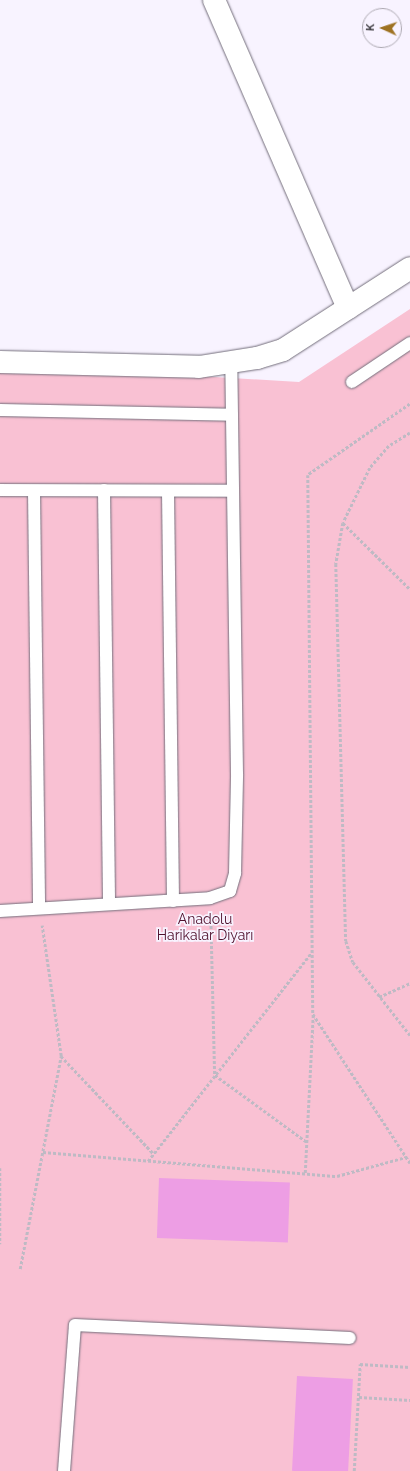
<!DOCTYPE html>
<html>
<head>
<meta charset="utf-8">
<style>
  body { margin:0 }
  #map { position:relative; width:410px; height:1471px; overflow:hidden; background:#f8f3ff; font-family:Raleway,sans-serif }
  div>[style] { position:absolute }
  .green>* { inset:0; background:#f9c1d3 }
  .building>* { inset:0; background:#ed9ee4; transform-origin:0 0 }
  .path>* { height:2.5px; margin-top:-1.25px; transform-origin:0; background:repeating-linear-gradient(90deg,#bebac4 0 3px,transparent 0 5px) }
  .roads { filter:drop-shadow(0 0 1px #736e7b) drop-shadow(0 0 1px #736e7b) }
  .lane>* { height:12px; margin:-6px; padding:0 6px; transform-origin:6px; border-radius:6px; background:#fff }
  .street>* { height:22px; margin:-11px; padding:0 11px; transform-origin:11px; border-radius:11px; background:#fff }
  span { translate:-50% -50%; white-space:nowrap; text-align:center; line-height:1.15; -webkit-text-stroke:3.5px #f8f3ff; paint-order:stroke }
  .park-label { font-size:14px; color:#50112d }
  .north { position:absolute; left:362px; top:8px; width:40px; height:40px; box-sizing:border-box; background:#f8f3ff; border:1px solid #ada9b2; border-radius:50%; rotate:273deg; font-size:11px; font-weight:700; line-height:16px; text-align:center; color:#3c3a3f }
  .north::after { content:''; display:block; margin:auto; width:14px; height:18px; background:#9e7222; clip-path:polygon(50% 0,100% 100%,50% 72%,0 100%) }
</style>
</head>
<body>
<div id="map">
  <div class="green">
    <i style="clip-path:polygon(410px 309px,410px 1471px,0 1471px,0 364px,299px 382px)"></i>
  </div>
  <div class="building">
    <i style="left:159px;top:1178px;width:131px;height:60px;rotate:2deg"></i>
    <i style="left:297px;top:1376px;width:56px;height:95px;rotate:3deg"></i>
  </div>
  <div class="path">
    <i style="left:410px;top:404px;width:124px;rotate:145.2deg"></i>
    <i style="left:308px;top:475px;width:539px;rotate:89.47deg"></i>
    <i style="left:313px;top:1014px;width:178px;rotate:56.9deg"></i>
    <i style="left:410px;top:433px;width:25px;rotate:148deg"></i>
    <i style="left:389px;top:446px;width:29px;rotate:131deg"></i>
    <i style="left:370px;top:468px;width:61px;rotate:116.1deg"></i>
    <i style="left:343px;top:523px;width:42px;rotate:99.7deg"></i>
    <i style="left:336px;top:564px;width:377px;rotate:88.5deg"></i>
    <i style="left:346px;top:941px;width:22px;rotate:72deg"></i>
    <i style="left:353px;top:962px;width:93px;rotate:52deg"></i>
    <i style="left:343px;top:523px;width:94px;rotate:44.6deg"></i>
    <i style="left:211px;top:916px;width:159px;rotate:88.6deg"></i>
    <i style="left:379px;top:997px;width:34px;rotate:-24deg"></i>
    <i style="left:61px;top:1056px;width:135px;rotate:46.5deg"></i>
    <i style="left:215px;top:1075px;width:114px;rotate:36.1deg"></i>
    <i style="left:43px;top:1152px;width:295px;rotate:4.7deg"></i>
    <i style="left:337px;top:1176px;width:72px;rotate:-15.4deg"></i>
    <i style="left:148px;top:1161px;width:266px;rotate:-51.9deg"></i>
    <i style="left:0;top:1168px;width:76px;rotate:90deg"></i>
    <i style="left:305px;top:1173px;width:158px;rotate:-87.1deg"></i>
    <i style="left:20px;top:1269px;width:217px;rotate:-79.1deg"></i>
    <i style="left:61px;top:1056px;width:132px;rotate:-98.3deg"></i>
    <i style="left:359px;top:1397px;width:51px;rotate:3.4deg"></i>
    <i style="left:354px;top:1471px;width:107px;rotate:-86.8deg"></i>
    <i style="left:360px;top:1364px;width:50px;rotate:3.4deg"></i>
  </div>
  <div class="roads">
    <div class="lane">
      <i style="left:352px;top:382px;width:70px;rotate:-33.9deg"></i>
      <i style="left:0;top:410px;width:232px;rotate:1.2deg"></i>
      <i style="left:0;top:490px;width:233px;rotate:0.2deg"></i>
      <i style="left:104px;top:490px;width:412px;rotate:89.3deg"></i>
      <i style="left:34px;top:491px;width:417px;rotate:89.3deg"></i>
      <i style="left:168px;top:491px;width:410px;rotate:89.3deg"></i>
      <i style="left:0;top:911px;width:210px;rotate:-3.5deg"></i>
      <i style="left:210px;top:898px;width:21px;rotate:-19deg"></i>
      <i style="left:230px;top:891px;width:19px;rotate:-74deg"></i>
      <i style="left:235px;top:873px;width:99px;rotate:-88.8deg"></i>
      <i style="left:237px;top:774px;width:411px;rotate:-90.8deg"></i>
      <i style="left:64px;top:1471px;width:146px;rotate:-85.7deg"></i>
      <i style="left:75px;top:1325px;width:275px;rotate:2.7deg"></i>
    </div>
    <div class="street">
      <i style="left:214px;top:0;width:336px;rotate:66.5deg"></i>
      <i style="left:0;top:362px;width:199px;rotate:1.4deg"></i>
      <i style="left:199px;top:367px;width:59px;rotate:-8.8deg"></i>
      <i style="left:257px;top:358px;width:27px;rotate:-17deg"></i>
      <i style="left:283px;top:350px;width:151px;rotate:-32.8deg"></i>
    </div>
  </div>
  <div class="park-label">
    <span style="left:205px;top:927px">Anadolu<br>Harikalar Diyarı</span>
  </div>
  <div class="north">K</div>
</div>
</body>
</html>
